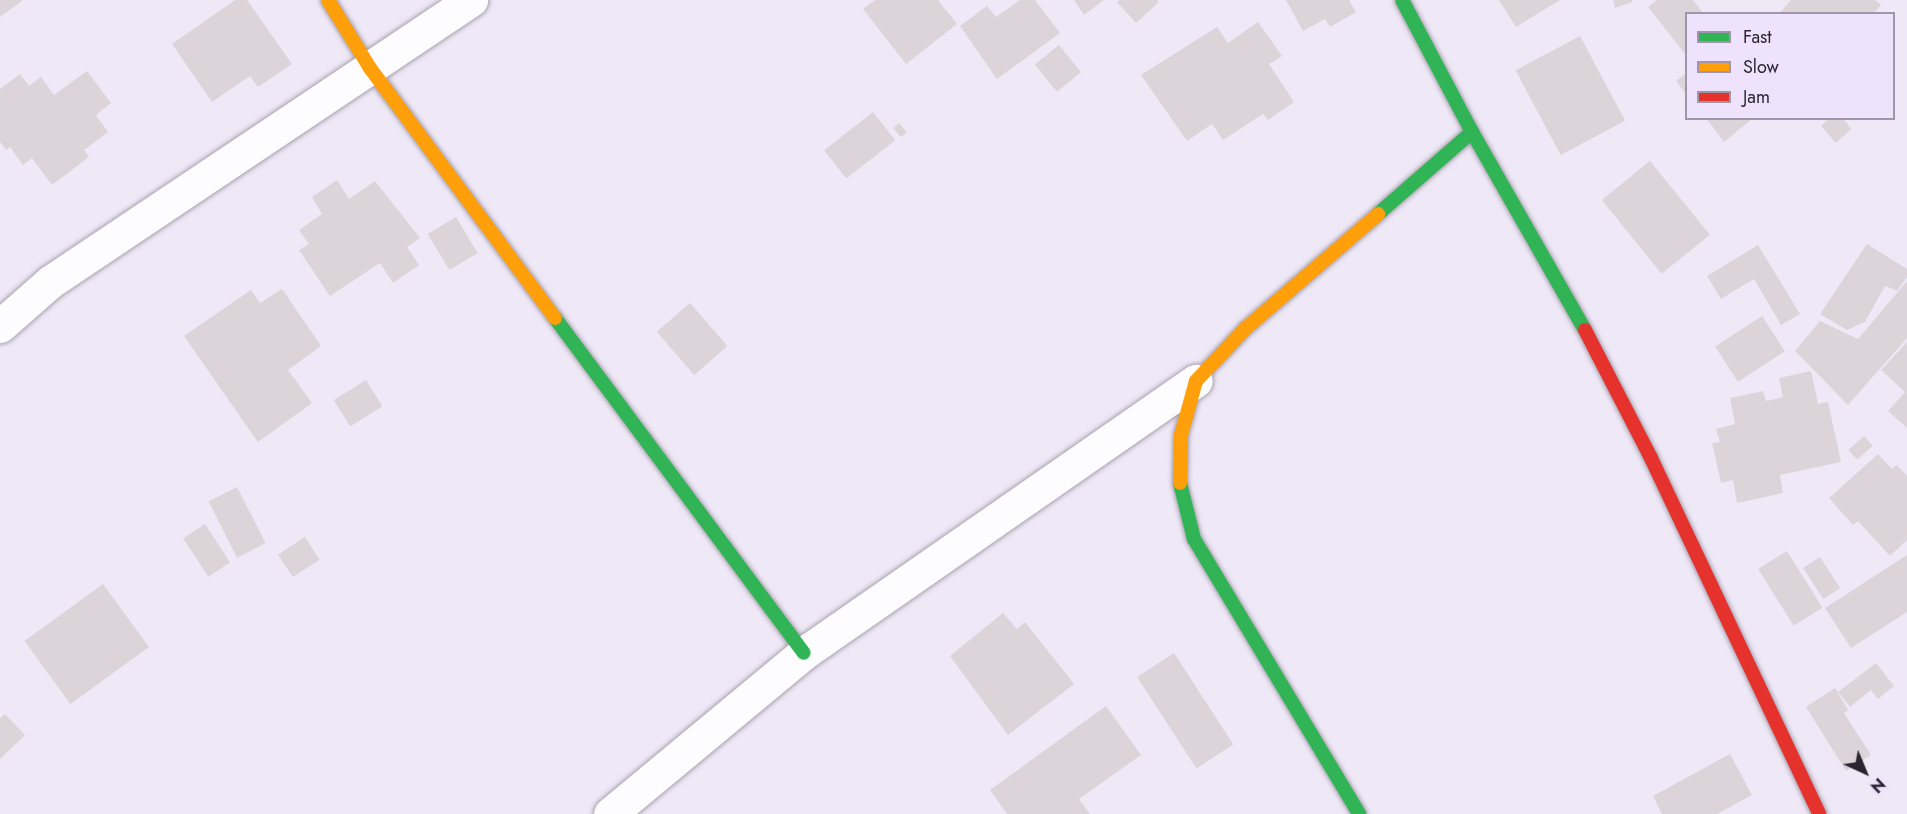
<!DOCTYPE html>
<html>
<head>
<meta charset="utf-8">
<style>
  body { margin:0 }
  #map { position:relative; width:1907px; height:814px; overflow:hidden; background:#efe8f7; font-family:Jost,sans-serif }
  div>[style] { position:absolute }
  .building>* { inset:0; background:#ddd4da; transform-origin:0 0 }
  .roads { filter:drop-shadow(0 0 2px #a8a2ae) drop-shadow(0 0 2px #a8a2ae) }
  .street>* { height:33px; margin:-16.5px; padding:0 16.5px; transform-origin:16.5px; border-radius:16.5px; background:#fdfcfe }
  .fast>* { height:14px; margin:-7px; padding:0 7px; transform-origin:7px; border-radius:7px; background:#30b455 }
  .slow>* { height:14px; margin:-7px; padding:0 7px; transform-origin:7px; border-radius:7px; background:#ff9f0a }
  .jam>* { height:14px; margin:-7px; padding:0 7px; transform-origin:7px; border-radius:7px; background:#e5322d }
  span { translate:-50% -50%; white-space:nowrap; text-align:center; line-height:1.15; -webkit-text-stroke:5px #eee2fd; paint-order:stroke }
  .legend { position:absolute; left:1685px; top:12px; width:210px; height:108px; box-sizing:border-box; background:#eee2fd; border:2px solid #a096ab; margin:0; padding:8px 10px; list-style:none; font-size:18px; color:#2a252f }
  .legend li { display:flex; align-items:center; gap:12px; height:30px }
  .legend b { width:30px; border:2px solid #a096ab }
  .north { position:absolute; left:1835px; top:742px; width:60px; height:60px; -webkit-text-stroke:4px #eee2fd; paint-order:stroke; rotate:136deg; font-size:16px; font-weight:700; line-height:24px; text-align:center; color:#2a252f }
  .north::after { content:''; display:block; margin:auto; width:21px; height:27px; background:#2a252f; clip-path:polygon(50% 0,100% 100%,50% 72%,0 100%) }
</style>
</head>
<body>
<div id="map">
  <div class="building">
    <i style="clip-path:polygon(0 0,23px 0,0 17px)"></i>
    <i style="clip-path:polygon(235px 0,247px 0,292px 64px,258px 87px,250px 76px,212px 102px,172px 44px)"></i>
    <i style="clip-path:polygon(875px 0,938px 0,957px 24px,906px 64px,863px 9px)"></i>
    <i style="clip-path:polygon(1020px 0,1035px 0,1060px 33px,997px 79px,960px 26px,987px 6px,996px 17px)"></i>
    <i style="clip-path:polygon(1074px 0,1104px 0,1084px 15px)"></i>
    <i style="clip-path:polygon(1120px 0,1157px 0,1159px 2px,1136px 23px,1117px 2px)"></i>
    <i style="clip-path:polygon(1286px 0,1349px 0,1356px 12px,1330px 27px,1325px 19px,1303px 31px)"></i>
    <i style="clip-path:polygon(1499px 0,1560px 0,1516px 27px)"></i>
    <i style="clip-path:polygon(1613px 0,1632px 0,1632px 2px,1615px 8px)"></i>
    <i style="clip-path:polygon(1657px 0,1693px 0,1704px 14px,1686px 14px,1686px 55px,1648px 7px)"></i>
    <i style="clip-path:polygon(1791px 0,1875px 0,1881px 5px,1873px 14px,1779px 14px)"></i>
    <i style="clip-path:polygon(1258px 22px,1282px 56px,1269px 64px,1294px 102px,1268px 120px,1263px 114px,1223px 140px,1212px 124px,1187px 141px,1141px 75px,1217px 27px,1228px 43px)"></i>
    <i style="left:1580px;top:36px;width:96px;height:73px;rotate:62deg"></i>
    <i style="left:1059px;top:45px;width:35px;height:31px;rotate:51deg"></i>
    <i style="clip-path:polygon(87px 71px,111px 103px,96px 115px,108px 132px,84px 150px,89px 157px,52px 185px,32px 158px,23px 165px,10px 147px,6px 150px,0 142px,0 89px,20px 74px,29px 86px,41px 77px,54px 95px)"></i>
    <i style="clip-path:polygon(1686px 73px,1686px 94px,1676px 81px)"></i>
    <i style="left:873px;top:112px;width:36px;height:62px;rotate:52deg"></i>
    <i style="clip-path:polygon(1706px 118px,1753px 118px,1724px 142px)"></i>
    <i style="clip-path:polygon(1829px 118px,1843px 118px,1851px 129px,1836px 143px,1821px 126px)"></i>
    <i style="left:899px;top:123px;width:12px;height:8px;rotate:48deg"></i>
    <i style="left:1650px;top:161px;width:95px;height:62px;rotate:51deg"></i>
    <i style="clip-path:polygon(337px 180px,349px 199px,375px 181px,420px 238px,407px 247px,419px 265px,393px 283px,380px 263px,330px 296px,299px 250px,309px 244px,299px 230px,322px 214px,312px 197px)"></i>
    <i style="left:456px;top:217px;width:42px;height:33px;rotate:59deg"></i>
    <i style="clip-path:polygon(1867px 244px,1907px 269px,1907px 277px,1897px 291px,1885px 286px,1865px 322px,1847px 330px,1820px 314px)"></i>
    <i style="clip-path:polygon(1758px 245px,1800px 314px,1781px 325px,1754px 279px,1721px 299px,1707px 276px)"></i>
    <i style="clip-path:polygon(1907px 281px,1907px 338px,1848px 405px,1795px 351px,1820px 321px,1858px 339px)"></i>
    <i style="clip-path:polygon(282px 289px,321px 346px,288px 370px,312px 403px,258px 442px,184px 336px,251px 290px,260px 303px)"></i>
    <i style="left:690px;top:303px;width:57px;height:44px;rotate:49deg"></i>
    <i style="left:1762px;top:316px;width:42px;height:56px;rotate:57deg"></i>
    <i style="clip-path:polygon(1907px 342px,1907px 428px,1888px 411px,1905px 392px,1881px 370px)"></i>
    <i style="clip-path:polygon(1811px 371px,1818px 404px,1828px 402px,1841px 462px,1780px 475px,1783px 493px,1737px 503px,1733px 480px,1721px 483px,1712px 443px,1720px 442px,1716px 429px,1735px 424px,1730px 398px,1763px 391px,1766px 401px,1783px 397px,1779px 378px)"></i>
    <i style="left:366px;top:380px;width:31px;height:38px;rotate:58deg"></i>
    <i style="left:1864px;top:436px;width:13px;height:21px;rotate:48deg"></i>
    <i style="clip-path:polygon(1878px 454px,1892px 469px,1897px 465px,1907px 476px,1907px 540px,1890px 556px,1858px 521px,1853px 525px,1829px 498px)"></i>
    <i style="left:237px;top:487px;width:63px;height:32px;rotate:63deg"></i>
    <i style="left:205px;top:524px;width:46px;height:26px;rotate:57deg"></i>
    <i style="left:305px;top:537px;width:27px;height:32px;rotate:57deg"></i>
    <i style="left:1787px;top:551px;width:67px;height:34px;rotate:58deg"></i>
    <i style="clip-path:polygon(1907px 555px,1907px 612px,1851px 648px,1825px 608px)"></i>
    <i style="left:1820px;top:557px;width:37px;height:20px;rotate:57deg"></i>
    <i style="left:103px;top:584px;width:78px;height:97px;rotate:54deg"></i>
    <i style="clip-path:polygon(1003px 613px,1017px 629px,1025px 622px,1074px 684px,1008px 735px,950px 656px)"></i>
    <i style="left:1174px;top:653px;width:109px;height:44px;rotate:57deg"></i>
    <i style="clip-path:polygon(1876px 663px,1894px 686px,1878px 699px,1871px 690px,1850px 707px,1838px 692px)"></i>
    <i style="clip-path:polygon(1835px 688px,1848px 710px,1844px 713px,1871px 755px,1846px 771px,1806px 707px)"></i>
    <i style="clip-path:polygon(1106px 706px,1141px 755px,1079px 799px,1090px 814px,1007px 814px,990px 790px)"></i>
    <i style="clip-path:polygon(5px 714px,25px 735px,0 759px,0 718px)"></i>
    <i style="clip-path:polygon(1730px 754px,1752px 795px,1717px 814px,1662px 814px,1653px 796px)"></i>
  </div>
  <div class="roads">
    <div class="street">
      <i style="left:0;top:326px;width:67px;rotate:-41.3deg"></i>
      <i style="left:50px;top:282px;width:507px;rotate:-33.82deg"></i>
      <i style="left:610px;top:814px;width:252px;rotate:-39.7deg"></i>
      <i style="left:804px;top:653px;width:477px;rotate:-34.8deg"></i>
    </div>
    <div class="fast">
      <i style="left:1472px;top:132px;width:228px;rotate:60.3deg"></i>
      <i style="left:1378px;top:214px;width:125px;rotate:-41.1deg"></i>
      <i style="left:1472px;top:132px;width:149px;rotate:-117.9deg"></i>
      <i style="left:555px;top:318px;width:417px;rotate:53.4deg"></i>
      <i style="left:1180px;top:483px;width:58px;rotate:76deg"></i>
      <i style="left:1194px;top:539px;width:321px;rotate:59deg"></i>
    </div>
    <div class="slow">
      <i style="left:328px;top:0;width:80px;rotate:58.3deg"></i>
      <i style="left:370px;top:68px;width:311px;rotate:53.5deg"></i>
      <i style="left:1180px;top:483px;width:48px;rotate:-88.8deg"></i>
      <i style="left:1181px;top:435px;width:56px;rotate:-74.5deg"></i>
      <i style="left:1196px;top:381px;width:71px;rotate:-46.7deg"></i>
      <i style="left:1245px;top:329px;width:176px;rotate:-40.8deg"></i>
    </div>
    <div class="jam">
      <i style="left:1585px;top:330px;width:144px;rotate:62.7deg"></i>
      <i style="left:1651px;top:458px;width:394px;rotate:64.7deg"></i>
    </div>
  </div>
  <ul class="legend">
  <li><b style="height:8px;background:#30b455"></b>Fast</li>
  <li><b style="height:8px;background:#ff9f0a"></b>Slow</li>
  <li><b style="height:8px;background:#e5322d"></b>Jam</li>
  </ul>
  <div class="north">N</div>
</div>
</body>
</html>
